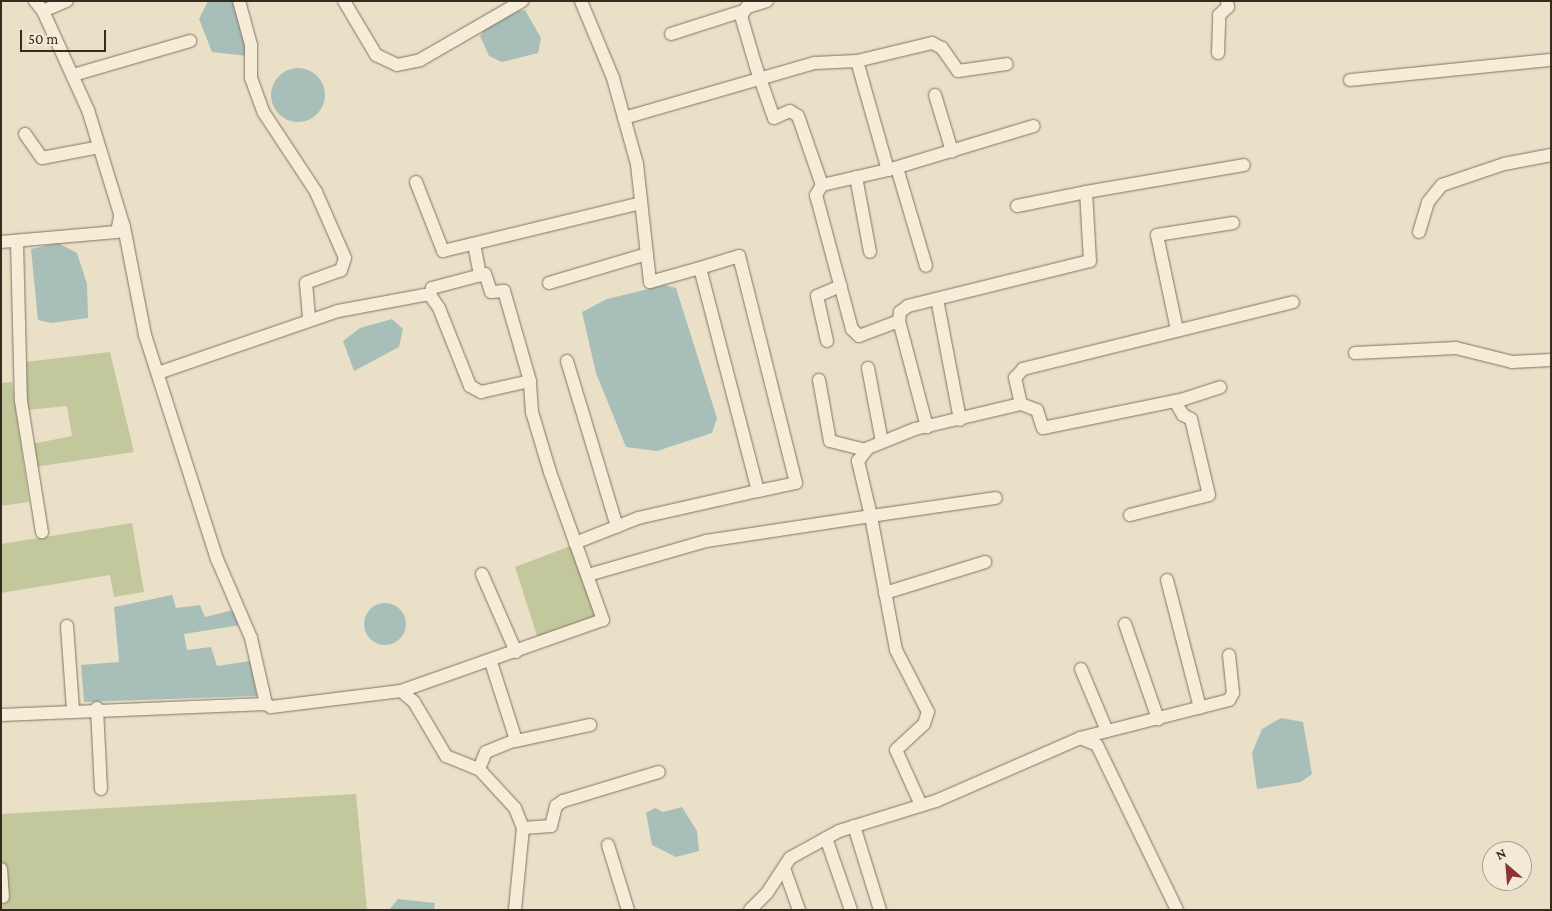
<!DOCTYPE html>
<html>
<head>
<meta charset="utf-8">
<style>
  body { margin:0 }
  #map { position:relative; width:1552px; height:911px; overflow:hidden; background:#eae0c7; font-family:"Crimson Pro",serif }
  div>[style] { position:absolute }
  .green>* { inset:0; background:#c2c89b }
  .water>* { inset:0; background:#a8beb8 }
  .round { border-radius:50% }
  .roads { filter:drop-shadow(0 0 1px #84725e) drop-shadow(0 0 1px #84725e) }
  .minor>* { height:12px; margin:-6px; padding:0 6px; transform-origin:6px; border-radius:6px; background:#f6edd9 }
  span { translate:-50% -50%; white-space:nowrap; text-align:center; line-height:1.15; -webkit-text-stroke:4px #f2ead6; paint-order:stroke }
  .frame { position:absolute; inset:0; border:2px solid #362b20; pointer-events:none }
  .north { position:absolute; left:1482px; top:841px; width:50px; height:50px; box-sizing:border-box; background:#f2ead6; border:1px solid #a79e8d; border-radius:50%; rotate:333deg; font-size:14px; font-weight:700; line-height:20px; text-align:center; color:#362b20 }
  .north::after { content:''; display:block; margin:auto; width:18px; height:22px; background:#8e3334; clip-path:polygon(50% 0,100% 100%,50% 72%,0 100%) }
  .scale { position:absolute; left:20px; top:30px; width:86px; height:22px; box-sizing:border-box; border:2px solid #362b20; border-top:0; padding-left:6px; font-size:15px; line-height:18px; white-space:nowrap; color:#362b20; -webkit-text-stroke:4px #f2ead6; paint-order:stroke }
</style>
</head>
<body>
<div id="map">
  <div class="green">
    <i style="clip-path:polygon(110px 352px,134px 452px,35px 467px,32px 444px,72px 436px,67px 406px,27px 410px,25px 362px)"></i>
    <i style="clip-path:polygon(12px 382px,29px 502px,1px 506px,1px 383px)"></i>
    <i style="clip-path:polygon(132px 523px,144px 592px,114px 597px,110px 575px,1px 593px,1px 544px)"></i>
    <i style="clip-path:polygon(573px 545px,604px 622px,538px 639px,515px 567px)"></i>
    <i style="clip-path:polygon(356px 794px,367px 910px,1px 910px,1px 814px)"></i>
  </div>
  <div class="water">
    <i style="clip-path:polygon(208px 1px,234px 1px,248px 56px,212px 52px,199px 19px)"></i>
    <i style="clip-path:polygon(525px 10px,541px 38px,538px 53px,502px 62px,489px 56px,480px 36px,485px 29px,511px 12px)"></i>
    <i class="round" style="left:271px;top:68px;width:54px;height:54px"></i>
    <i style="clip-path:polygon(58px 243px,77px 253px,87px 284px,88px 318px,51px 323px,38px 320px,31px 249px)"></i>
    <i style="clip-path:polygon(665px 285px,676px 288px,717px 418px,712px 433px,657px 451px,626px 447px,596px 373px,582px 312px,607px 299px)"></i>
    <i style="clip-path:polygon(392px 319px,403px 329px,399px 347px,354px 371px,343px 341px,360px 328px)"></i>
    <i style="clip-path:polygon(172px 595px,176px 608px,200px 605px,205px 617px,233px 610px,241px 625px,184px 634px,187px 650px,211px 647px,217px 666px,250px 661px,257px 696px,84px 702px,81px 665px,119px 662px,114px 607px)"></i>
    <i class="round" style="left:364px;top:603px;width:42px;height:42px"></i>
    <i style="clip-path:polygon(1281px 718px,1303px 722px,1312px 774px,1301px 782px,1257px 789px,1252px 753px,1262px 729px)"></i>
    <i style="clip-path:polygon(682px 807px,697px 831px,699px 851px,676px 857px,652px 845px,646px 813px,655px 808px,663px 812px)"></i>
    <i style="clip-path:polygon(398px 899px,435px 903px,434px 910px,389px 910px)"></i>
  </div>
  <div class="roads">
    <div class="minor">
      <i style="left:35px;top:1px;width:13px;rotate:51deg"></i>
      <i style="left:43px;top:11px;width:26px;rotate:-23deg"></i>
      <i style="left:239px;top:1px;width:46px;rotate:74.7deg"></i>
      <i style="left:251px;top:45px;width:33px;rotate:90deg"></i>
      <i style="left:251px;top:78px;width:37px;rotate:70deg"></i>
      <i style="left:264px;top:113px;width:95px;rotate:56.6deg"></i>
      <i style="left:316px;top:192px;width:72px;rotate:66.3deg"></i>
      <i style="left:345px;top:258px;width:13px;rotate:108deg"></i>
      <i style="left:341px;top:270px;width:37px;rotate:160deg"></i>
      <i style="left:306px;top:283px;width:37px;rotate:85deg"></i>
      <i style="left:344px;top:1px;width:63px;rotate:59.3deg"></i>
      <i style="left:376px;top:55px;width:23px;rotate:25deg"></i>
      <i style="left:397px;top:65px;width:24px;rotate:-12deg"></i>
      <i style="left:420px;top:60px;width:118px;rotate:-30deg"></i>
      <i style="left:767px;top:1px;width:21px;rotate:163deg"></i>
      <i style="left:747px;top:7px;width:11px;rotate:124deg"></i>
      <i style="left:741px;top:16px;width:53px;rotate:73.6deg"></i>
      <i style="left:756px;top:67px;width:54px;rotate:70.6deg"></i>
      <i style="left:774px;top:118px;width:17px;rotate:-24deg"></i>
      <i style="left:790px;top:111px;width:9px;rotate:32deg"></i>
      <i style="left:798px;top:116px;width:73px;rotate:70.8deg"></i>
      <i style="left:822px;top:185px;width:68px;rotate:-12.8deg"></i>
      <i style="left:888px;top:170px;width:113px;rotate:-105.9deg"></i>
      <i style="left:43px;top:11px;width:109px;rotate:65.6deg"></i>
      <i style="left:88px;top:110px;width:122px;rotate:72.9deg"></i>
      <i style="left:124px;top:227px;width:110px;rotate:79deg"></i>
      <i style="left:145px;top:335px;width:235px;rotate:72.2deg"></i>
      <i style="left:217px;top:559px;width:86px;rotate:66.7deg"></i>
      <i style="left:251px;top:638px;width:68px;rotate:77.2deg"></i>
      <i style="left:266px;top:704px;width:6px;rotate:31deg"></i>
      <i style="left:271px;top:707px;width:131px;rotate:-7deg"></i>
      <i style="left:401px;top:691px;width:214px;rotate:-19.4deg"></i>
      <i style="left:603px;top:620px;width:157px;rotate:-109.7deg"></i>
      <i style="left:550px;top:472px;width:63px;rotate:-106.7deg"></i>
      <i style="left:532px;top:412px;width:31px;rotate:-94deg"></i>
      <i style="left:530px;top:381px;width:94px;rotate:-106.1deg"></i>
      <i style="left:504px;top:291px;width:13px;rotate:176deg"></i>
      <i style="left:491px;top:292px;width:19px;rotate:-108deg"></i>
      <i style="left:485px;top:274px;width:55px;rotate:165.2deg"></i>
      <i style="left:432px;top:288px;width:7px;rotate:106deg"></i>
      <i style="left:671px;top:34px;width:76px;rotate:-17.7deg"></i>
      <i style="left:1218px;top:53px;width:38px;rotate:-88deg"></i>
      <i style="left:1219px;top:15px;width:12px;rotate:-42deg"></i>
      <i style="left:1228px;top:7px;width:6px;rotate:-99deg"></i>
      <i style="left:73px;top:75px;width:122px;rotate:-16.2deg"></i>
      <i style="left:1350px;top:80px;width:202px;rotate:-5.7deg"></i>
      <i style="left:935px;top:95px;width:59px;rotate:73.1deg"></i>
      <i style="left:624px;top:118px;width:199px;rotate:-16.1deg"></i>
      <i style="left:815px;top:63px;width:42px;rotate:-2.7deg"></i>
      <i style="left:857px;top:61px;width:77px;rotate:-13.5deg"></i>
      <i style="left:932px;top:43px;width:11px;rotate:27deg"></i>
      <i style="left:942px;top:48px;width:28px;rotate:55deg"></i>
      <i style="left:958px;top:71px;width:49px;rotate:-8.1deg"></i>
      <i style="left:25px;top:134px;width:29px;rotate:55deg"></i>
      <i style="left:42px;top:158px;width:58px;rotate:-10.9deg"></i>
      <i style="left:897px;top:168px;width:102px;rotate:73.5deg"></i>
      <i style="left:888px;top:170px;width:152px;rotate:-16.8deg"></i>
      <i style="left:856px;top:177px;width:76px;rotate:79.4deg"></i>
      <i style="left:416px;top:182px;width:74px;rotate:68.6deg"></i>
      <i style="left:443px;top:251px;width:204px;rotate:-13.6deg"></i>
      <i style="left:822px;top:185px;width:12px;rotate:121deg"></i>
      <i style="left:816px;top:195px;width:139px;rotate:75deg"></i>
      <i style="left:852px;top:329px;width:10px;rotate:45deg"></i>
      <i style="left:859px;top:336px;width:43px;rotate:-20.6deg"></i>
      <i style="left:899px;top:321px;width:9px;rotate:-84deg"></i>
      <i style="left:900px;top:312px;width:10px;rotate:-37deg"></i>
      <i style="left:908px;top:306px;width:187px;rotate:-13.9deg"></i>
      <i style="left:1090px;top:261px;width:69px;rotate:-93.3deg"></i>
      <i style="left:1086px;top:192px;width:160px;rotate:-9.7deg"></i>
      <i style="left:1017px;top:206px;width:70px;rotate:-11.5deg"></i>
      <i style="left:1419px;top:232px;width:31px;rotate:-73deg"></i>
      <i style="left:1428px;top:202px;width:22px;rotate:-51deg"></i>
      <i style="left:1442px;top:185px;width:65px;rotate:-18.7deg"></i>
      <i style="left:1504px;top:164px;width:48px;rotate:-10.8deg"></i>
      <i style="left:17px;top:241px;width:160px;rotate:88.6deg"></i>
      <i style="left:21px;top:401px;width:133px;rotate:80.9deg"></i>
      <i style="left:1px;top:242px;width:116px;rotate:-4.9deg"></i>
      <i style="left:117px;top:232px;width:15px;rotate:-79deg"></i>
      <i style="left:474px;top:244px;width:32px;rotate:79deg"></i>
      <i style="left:700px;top:268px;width:41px;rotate:-17.1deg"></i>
      <i style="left:739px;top:256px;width:234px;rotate:75.9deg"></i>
      <i style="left:796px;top:483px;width:39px;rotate:168deg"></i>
      <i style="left:549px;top:283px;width:102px;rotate:-16.5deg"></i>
      <i style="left:937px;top:299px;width:123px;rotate:79.2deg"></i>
      <i style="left:899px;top:321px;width:110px;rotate:75.2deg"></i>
      <i style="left:1177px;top:330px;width:97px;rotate:-101.9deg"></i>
      <i style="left:1157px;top:235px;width:77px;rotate:-9deg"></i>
      <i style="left:827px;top:341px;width:46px;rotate:-102.5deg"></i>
      <i style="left:817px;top:296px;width:26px;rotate:-23deg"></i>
      <i style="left:1355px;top:353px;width:101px;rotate:-2.8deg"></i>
      <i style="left:1456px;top:348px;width:58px;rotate:14deg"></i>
      <i style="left:1512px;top:362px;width:39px;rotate:-3deg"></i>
      <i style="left:567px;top:361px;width:173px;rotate:73.2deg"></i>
      <i style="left:868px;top:368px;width:75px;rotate:79.3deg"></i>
      <i style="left:158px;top:373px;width:190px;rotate:-19deg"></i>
      <i style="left:338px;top:311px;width:87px;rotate:-10.5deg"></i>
      <i style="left:424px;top:295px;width:6px"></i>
      <i style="left:430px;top:295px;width:16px;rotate:55deg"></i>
      <i style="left:439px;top:308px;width:84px;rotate:68.3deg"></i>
      <i style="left:470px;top:386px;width:13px;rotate:29deg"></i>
      <i style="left:481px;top:392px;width:50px;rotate:-12.7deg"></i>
      <i style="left:819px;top:380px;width:62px;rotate:79.8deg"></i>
      <i style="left:830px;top:441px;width:37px;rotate:14deg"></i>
      <i style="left:1021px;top:404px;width:27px;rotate:-103deg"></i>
      <i style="left:1015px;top:378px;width:12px;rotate:-48deg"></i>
      <i style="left:1023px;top:369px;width:278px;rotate:-13.9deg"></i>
      <i style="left:1130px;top:515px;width:81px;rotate:-14.2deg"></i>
      <i style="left:1209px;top:495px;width:78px;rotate:-103.3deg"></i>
      <i style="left:1191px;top:419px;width:9px;rotate:-153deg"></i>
      <i style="left:1183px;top:415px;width:16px;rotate:-120deg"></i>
      <i style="left:575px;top:543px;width:68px;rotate:-21.6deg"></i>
      <i style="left:638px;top:518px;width:123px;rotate:-12.7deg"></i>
      <i style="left:758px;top:491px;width:230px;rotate:-104.6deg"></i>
      <i style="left:700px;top:268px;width:52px;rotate:164.4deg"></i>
      <i style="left:650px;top:282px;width:119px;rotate:-96.3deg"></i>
      <i style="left:637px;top:164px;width:89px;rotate:-105.6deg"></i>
      <i style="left:613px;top:78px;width:83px;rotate:-112.6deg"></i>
      <i style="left:482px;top:574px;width:85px;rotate:66.4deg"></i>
      <i style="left:588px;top:575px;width:123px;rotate:-16.1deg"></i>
      <i style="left:706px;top:541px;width:167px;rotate:-8.6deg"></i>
      <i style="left:871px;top:516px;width:57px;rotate:-103.3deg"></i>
      <i style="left:858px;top:461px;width:16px;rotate:-52deg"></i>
      <i style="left:868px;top:448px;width:51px;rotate:-22deg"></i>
      <i style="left:915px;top:429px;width:109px;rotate:-13.3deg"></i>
      <i style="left:1021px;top:404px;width:17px;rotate:21deg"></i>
      <i style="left:1037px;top:410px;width:19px;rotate:72deg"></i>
      <i style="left:1043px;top:428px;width:144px;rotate:-11.6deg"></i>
      <i style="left:1184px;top:399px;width:38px;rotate:-18deg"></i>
      <i style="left:1167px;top:580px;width:132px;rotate:75.5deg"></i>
      <i style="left:885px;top:593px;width:105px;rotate:-17.2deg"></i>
      <i style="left:1125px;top:624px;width:101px;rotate:70.8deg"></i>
      <i style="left:67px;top:626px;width:83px;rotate:85.9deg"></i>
      <i style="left:1081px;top:669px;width:67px;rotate:67.2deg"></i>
      <i style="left:401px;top:691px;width:17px;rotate:40deg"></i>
      <i style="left:414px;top:702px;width:63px;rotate:59.3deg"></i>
      <i style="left:446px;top:756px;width:35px;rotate:22deg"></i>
      <i style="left:479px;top:769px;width:53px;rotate:47.3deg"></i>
      <i style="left:515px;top:808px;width:22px;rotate:68deg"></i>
      <i style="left:523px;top:828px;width:82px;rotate:95.6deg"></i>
      <i style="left:97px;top:708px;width:81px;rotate:87.2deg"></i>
      <i style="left:1px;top:715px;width:265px;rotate:-2.4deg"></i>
      <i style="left:1080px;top:738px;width:154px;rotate:-14.3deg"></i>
      <i style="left:1229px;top:700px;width:8px;rotate:-60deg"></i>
      <i style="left:1233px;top:693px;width:38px;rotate:-96deg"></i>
      <i style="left:516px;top:741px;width:76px;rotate:-12.2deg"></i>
      <i style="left:479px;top:769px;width:18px;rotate:-68deg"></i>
      <i style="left:486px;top:752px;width:32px;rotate:-22deg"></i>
      <i style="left:516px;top:740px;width:82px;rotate:-107.8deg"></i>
      <i style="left:921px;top:805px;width:60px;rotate:-114.4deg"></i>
      <i style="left:896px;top:750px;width:38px;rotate:-43deg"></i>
      <i style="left:924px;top:724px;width:13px;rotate:-72deg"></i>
      <i style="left:928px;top:712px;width:70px;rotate:-117.3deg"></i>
      <i style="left:896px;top:650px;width:136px;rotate:-100.6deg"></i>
      <i style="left:871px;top:516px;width:126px;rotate:-8.2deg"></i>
      <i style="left:854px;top:826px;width:88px;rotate:72.8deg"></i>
      <i style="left:523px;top:828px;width:28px;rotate:-4deg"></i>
      <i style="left:551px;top:826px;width:21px;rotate:-76deg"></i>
      <i style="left:556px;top:806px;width:9px;rotate:-36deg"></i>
      <i style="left:563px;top:801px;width:100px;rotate:-16.8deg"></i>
      <i style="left:826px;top:838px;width:76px;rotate:70.9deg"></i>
      <i style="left:608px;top:845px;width:68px;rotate:72.9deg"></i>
      <i style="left:784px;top:868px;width:45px;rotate:70.3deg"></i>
      <i style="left:1px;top:869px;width:28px;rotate:86deg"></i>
      <i style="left:750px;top:910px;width:24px;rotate:-45deg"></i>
      <i style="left:767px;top:893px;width:42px;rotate:-56.7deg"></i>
      <i style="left:790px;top:858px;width:56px;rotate:-28.9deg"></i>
      <i style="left:839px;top:831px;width:102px;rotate:-17.2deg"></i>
      <i style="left:936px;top:801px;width:157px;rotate:-23.6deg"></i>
      <i style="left:1080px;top:738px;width:18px;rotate:22deg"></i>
      <i style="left:1097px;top:745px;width:183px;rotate:64.1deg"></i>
    </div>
  </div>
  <div class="frame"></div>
  <div class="north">N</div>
  <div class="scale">50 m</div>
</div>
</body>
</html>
